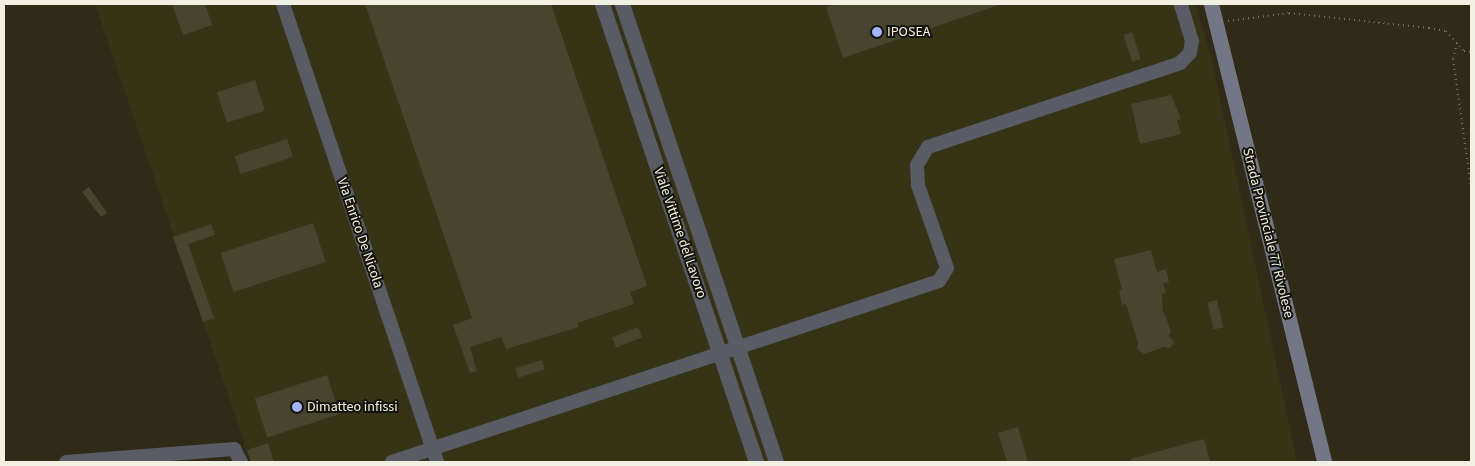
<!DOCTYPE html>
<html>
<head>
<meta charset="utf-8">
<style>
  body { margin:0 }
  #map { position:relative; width:1475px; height:466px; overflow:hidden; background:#2f2b17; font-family:"Source Sans 3",sans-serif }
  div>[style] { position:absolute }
  .built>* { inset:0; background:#373317 }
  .building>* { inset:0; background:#48452f; transform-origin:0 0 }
  .path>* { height:2px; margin-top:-1px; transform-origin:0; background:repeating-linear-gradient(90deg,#777463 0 1px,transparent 0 5px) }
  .minor>* { height:14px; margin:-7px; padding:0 7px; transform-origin:7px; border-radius:7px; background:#595b65 }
  .tertiary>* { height:15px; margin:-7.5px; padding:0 7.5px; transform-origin:7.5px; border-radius:7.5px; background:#595b65 }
  .secondary>* { height:15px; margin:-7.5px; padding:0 7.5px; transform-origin:7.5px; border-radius:7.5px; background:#737685 }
  .dots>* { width:14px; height:14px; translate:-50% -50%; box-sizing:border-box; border:2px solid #15140b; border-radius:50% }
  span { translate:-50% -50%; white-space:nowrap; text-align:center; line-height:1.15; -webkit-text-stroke:4px #15140b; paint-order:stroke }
  .poi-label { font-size:14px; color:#f2f0e3 }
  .left { translate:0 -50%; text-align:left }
  .street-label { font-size:14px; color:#f2f0e3 }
  .frame { position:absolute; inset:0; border:5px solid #f2f0e3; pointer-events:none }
</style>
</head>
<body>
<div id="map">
  <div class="built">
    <i style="clip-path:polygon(95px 4px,1195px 4px,1211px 56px,1297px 462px,251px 462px)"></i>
  </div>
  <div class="building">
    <i style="clip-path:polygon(172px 4px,205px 4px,212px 25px,183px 35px)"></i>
    <i style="clip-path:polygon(365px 4px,551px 4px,647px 286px,630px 292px,634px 304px,577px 323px,579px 327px,506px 349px,501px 337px,470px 347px,477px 371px,470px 373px,453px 325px,472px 318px)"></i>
    <i style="clip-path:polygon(837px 4px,998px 4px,999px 5px,843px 58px,826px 7px)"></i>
    <i style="left:1132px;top:32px;width:28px;height:9px;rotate:72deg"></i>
    <i style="left:255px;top:80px;width:32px;height:40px;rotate:72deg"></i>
    <i style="clip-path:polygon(1171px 95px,1181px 119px,1177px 120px,1181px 134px,1140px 144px,1131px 104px)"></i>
    <i style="left:287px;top:139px;width:19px;height:55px;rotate:72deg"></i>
    <i style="clip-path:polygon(89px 187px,107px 213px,101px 217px,82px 192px)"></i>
    <i style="left:313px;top:223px;width:41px;height:97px;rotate:72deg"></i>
    <i style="clip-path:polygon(211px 224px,215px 235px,188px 244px,214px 318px,203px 322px,173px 237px)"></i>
    <i style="clip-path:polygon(1151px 250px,1157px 272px,1166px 269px,1169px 282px,1163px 283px,1166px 293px,1162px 294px,1163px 311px,1171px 331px,1169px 336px,1174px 342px,1170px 348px,1164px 347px,1144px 354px,1137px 349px,1138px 343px,1126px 304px,1122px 305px,1119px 291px,1122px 290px,1114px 259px)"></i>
    <i style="left:1217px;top:300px;width:28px;height:10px;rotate:77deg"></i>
    <i style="left:638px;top:327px;width:11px;height:28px;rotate:68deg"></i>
    <i style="left:542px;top:360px;width:10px;height:28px;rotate:73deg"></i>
    <i style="left:327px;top:375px;width:41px;height:76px;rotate:72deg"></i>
    <i style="clip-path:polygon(1018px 427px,1028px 462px,1007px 462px,998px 433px)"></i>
    <i style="clip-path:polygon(1204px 439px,1210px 462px,1131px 462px,1131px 459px)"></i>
    <i style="clip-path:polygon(268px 443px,274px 462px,251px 462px,247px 450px)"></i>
  </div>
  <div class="path">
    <i style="left:1228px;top:21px;width:62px;rotate:-7.5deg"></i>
    <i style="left:1289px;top:13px;width:141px;rotate:6.1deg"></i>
    <i style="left:1429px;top:28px;width:17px;rotate:10deg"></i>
    <i style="left:1446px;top:31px;width:27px;rotate:48deg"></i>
    <i style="left:1464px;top:51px;width:7px;rotate:8deg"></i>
    <i style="left:1457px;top:43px;width:16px;rotate:104deg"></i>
    <i style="left:1453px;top:59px;width:129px;rotate:82deg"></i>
  </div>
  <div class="minor">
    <i style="left:283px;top:4px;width:483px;rotate:71.4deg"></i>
    <i style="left:66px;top:462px;width:169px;rotate:-4.4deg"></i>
    <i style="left:234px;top:449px;width:15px;rotate:62deg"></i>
    <i style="left:392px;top:462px;width:576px;rotate:-18.31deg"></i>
    <i style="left:939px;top:281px;width:15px;rotate:-58deg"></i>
    <i style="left:947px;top:268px;width:88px;rotate:-109.3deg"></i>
    <i style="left:918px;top:185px;width:20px;rotate:-93deg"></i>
    <i style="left:917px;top:165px;width:21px;rotate:-59deg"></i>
    <i style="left:928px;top:147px;width:266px;rotate:-18.4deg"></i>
    <i style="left:1180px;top:63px;width:14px;rotate:-45deg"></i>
    <i style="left:1190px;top:53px;width:12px;rotate:-81deg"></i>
    <i style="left:1192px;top:41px;width:39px;rotate:-107deg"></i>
  </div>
  <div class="tertiary">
    <i style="left:602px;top:4px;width:483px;rotate:71.4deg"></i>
    <i style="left:622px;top:4px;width:483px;rotate:71.4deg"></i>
  </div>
  <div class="secondary">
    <i style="left:1211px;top:4px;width:472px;rotate:76.1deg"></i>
  </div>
  <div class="dots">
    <i style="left:877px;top:32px;background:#a3b2fd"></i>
    <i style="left:297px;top:407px;background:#a3b2fd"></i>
  </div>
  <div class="poi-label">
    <span class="left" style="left:887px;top:32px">IPOSEA</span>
    <span class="left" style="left:307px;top:407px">Dimatteo infissi</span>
  </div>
  <div class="street-label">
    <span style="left:360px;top:233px;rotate:71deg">Via Enrico De Nicola</span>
    <span style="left:680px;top:233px;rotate:71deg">Viale Vittime del Lavoro</span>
    <span style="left:1268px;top:233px;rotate:76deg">Strada Provinciale 77 Rivolese</span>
  </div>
  <div class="frame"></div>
</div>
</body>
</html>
